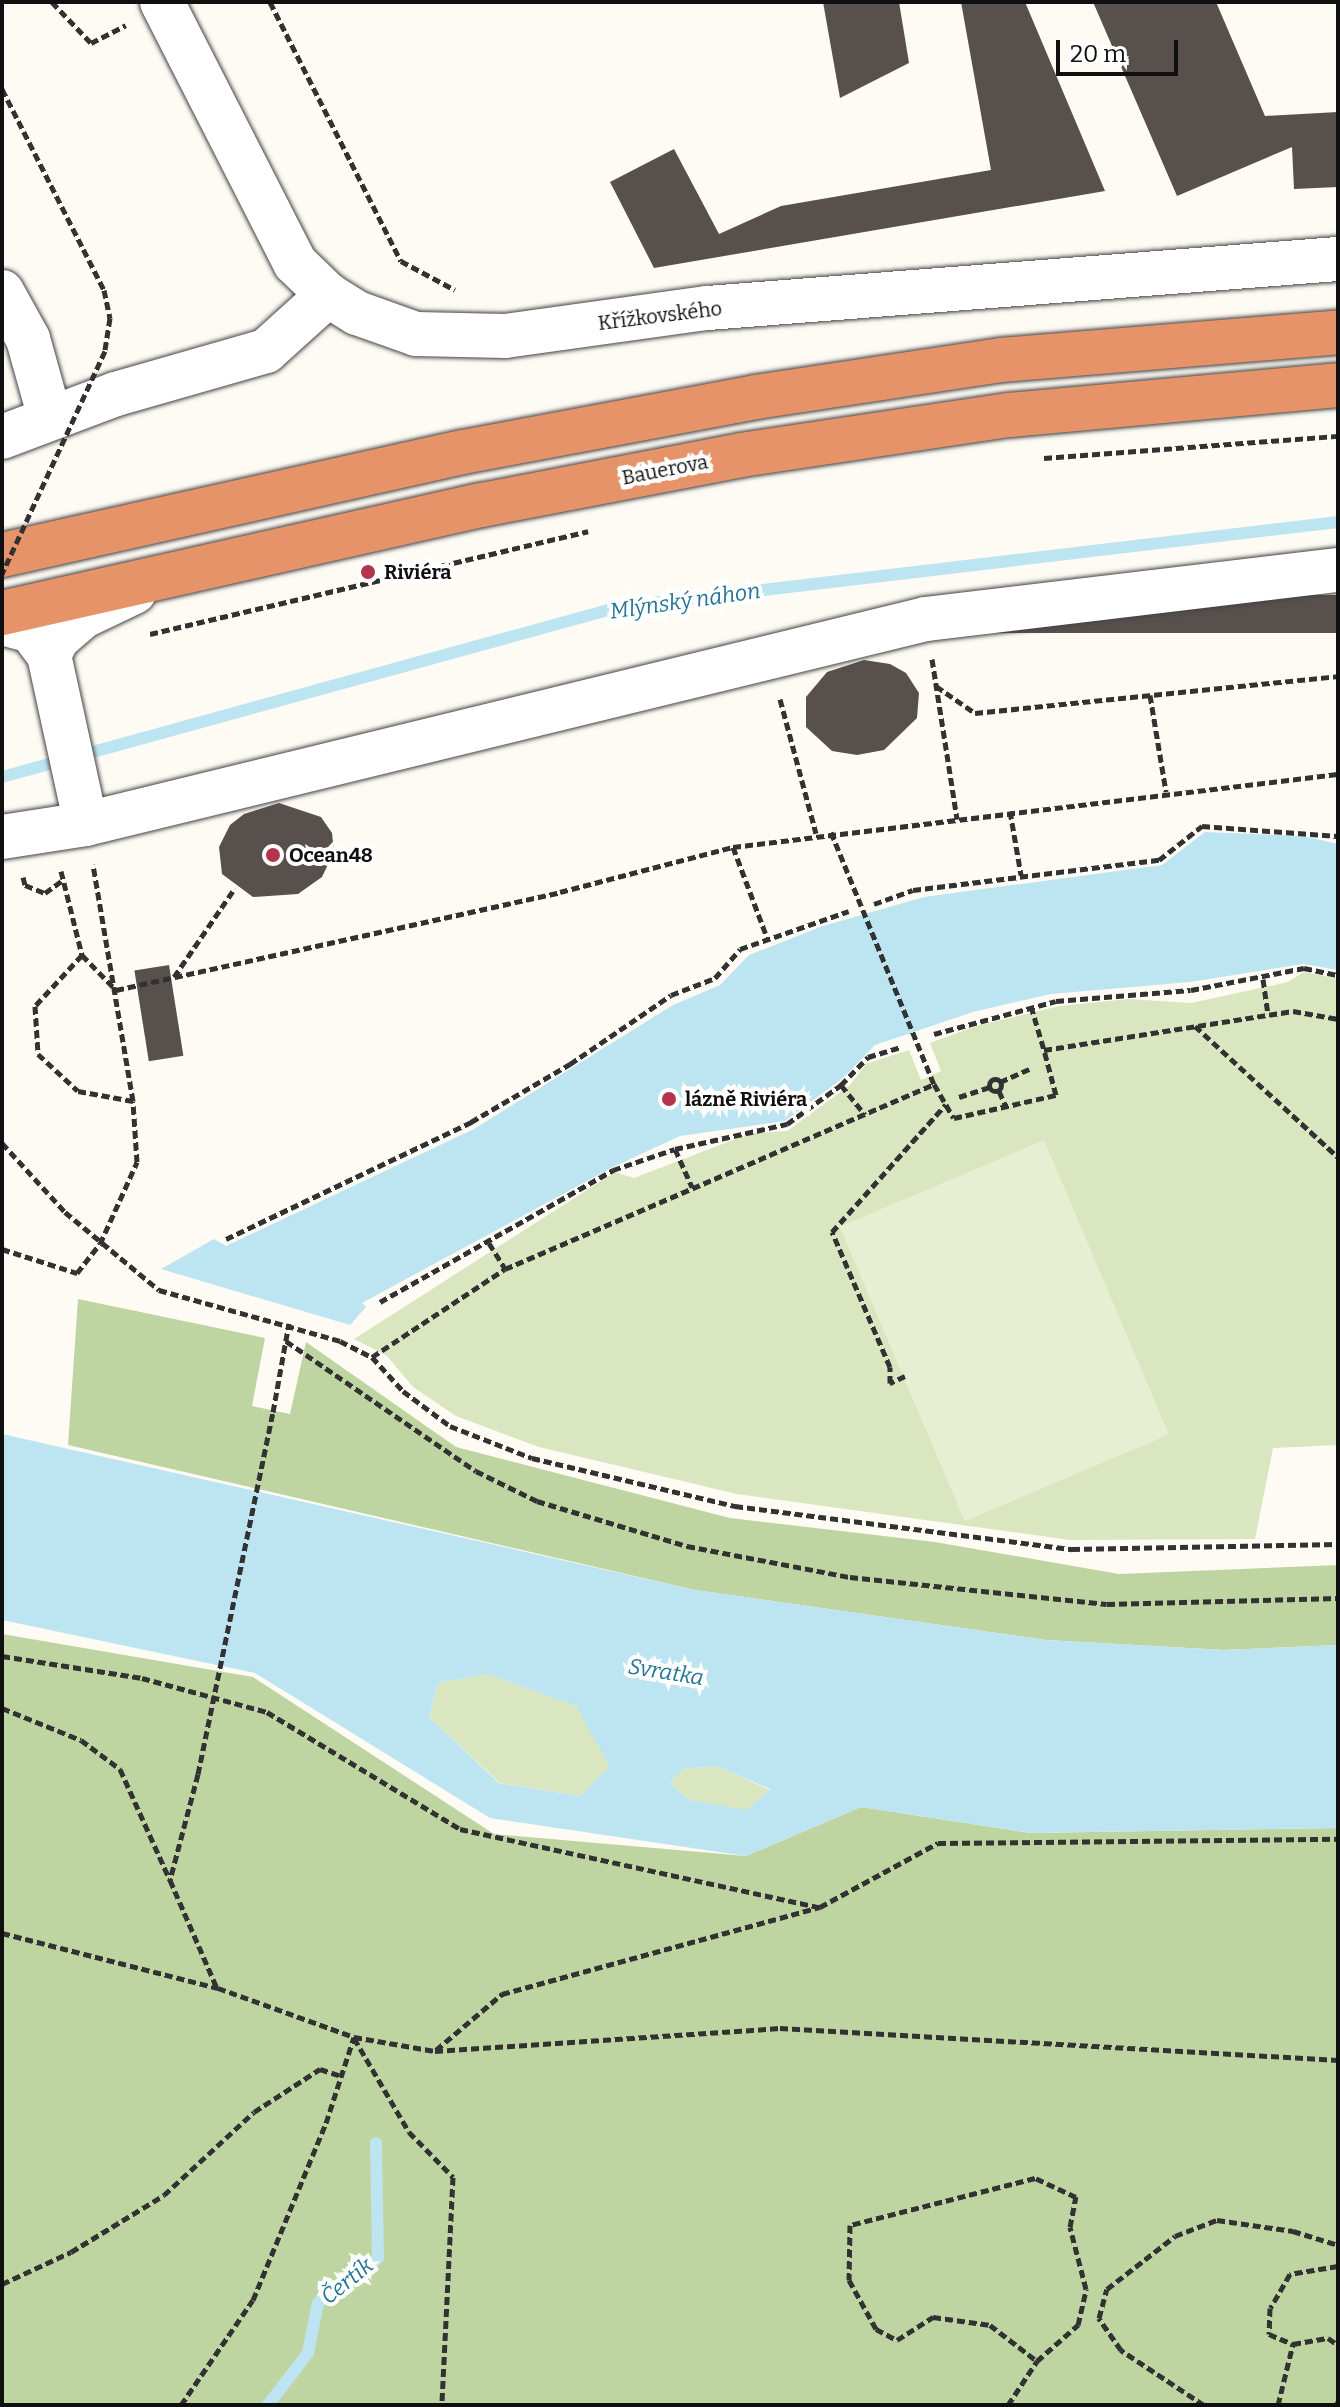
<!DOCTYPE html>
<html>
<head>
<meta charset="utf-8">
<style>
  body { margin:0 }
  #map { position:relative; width:1340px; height:2407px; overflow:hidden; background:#fefbf4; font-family:Bitter,serif }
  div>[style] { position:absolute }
  .green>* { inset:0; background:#d9e6c0 }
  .forest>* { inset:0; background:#bfd5a1 }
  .pitch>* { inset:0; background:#e8eed1; transform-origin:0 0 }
  .water>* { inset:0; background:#bde4f1 }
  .stream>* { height:12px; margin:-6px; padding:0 6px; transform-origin:6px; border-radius:6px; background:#bde4f1 }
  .building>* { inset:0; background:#58504d; transform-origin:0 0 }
  .path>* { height:5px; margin-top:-2.5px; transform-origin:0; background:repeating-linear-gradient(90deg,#323232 0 8px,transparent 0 12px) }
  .path>.ring { margin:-2.5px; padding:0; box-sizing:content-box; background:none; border:5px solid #323232; border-radius:50% }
  .roads { filter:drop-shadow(0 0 2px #434343) drop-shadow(0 0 2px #434343) }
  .minor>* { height:44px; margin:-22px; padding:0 22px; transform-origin:22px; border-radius:22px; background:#fff }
  .highway>* { height:44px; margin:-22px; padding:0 22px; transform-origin:22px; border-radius:22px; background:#e7936a }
  .path-bridge>* { height:5px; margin-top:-2.5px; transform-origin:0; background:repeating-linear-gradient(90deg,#323232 0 8px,transparent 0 12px) }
  .dots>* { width:22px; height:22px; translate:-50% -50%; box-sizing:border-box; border:4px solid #fff; border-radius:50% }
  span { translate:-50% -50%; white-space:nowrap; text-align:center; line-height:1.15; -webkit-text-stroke:8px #fff; paint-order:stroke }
  .street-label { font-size:20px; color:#101010 }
  .poi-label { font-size:20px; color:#101010; font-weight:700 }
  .left { translate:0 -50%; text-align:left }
  .water-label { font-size:22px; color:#247497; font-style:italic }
  .frame { position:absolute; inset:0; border:4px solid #101010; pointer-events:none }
  .scale { position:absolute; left:1056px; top:40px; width:122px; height:36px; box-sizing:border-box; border:4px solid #101010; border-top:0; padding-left:10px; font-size:24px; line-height:28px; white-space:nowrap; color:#101010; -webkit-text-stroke:6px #fff; paint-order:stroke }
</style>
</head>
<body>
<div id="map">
  <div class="green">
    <i style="clip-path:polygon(1304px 972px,1338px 979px,1338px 1445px,1273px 1448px,1255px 1539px,1070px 1540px,737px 1494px,539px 1447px,456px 1416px,413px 1387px,387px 1356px,354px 1339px,615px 1172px,634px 1178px,751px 1133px,787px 1131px,850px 1085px,866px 1064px,909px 1050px,921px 1080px,941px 1071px,930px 1043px,976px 1026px,1060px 1006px,1128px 999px,1191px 1003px,1288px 982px)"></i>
    <i style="clip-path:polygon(487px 1674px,576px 1706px,611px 1767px,580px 1796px,500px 1783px,429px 1717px,438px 1683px)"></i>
    <i style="clip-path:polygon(718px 1766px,770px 1790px,747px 1811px,689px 1800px,670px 1783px,681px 1769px)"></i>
  </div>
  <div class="forest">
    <i style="clip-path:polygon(78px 1299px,265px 1338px,252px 1406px,290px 1414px,306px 1342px,456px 1447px,730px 1518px,935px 1542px,1119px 1574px,1338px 1565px,1338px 1645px,1224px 1650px,1046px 1640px,695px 1590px,68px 1445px)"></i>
    <i style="clip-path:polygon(2px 1634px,253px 1677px,494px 1834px,746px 1856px,861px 1807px,1031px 1833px,1338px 1828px,1338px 2405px,2px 2405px)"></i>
  </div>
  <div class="pitch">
    <i style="left:1044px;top:1140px;width:320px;height:222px;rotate:67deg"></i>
  </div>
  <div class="water">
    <i style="clip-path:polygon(1205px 832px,1303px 836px,1338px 844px,1338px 970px,1303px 964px,1190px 982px,1051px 994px,973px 1012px,875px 1045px,843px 1078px,785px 1121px,680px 1136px,611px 1168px,362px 1303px,366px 1307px,350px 1325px,161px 1269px,214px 1239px,226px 1246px,474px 1129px,673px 1005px,720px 985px,749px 955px,823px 926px,924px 897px,1162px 865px)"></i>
    <i style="clip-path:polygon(evenodd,2px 1434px,695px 1590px,1046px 1640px,1224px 1650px,1338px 1645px,1338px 1828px,1031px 1833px,861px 1807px,746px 1856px,490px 1818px,255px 1673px,2px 1620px,2px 1434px,487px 1674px,576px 1706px,610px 1767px,580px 1796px,499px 1783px,429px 1717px,438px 1683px,487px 1674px,2px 1434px,717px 1766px,770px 1789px,770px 1790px,746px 1810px,689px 1800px,670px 1783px,682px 1769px,717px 1766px)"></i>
  </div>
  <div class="stream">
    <i style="left:2px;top:777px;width:640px;rotate:-15.4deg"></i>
    <i style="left:619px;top:607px;width:724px;rotate:-6.74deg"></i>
    <i style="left:268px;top:2405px;width:66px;rotate:-52.4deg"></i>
    <i style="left:308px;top:2353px;width:51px;rotate:-78.7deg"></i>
    <i style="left:318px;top:2303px;width:75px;rotate:-36.9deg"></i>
    <i style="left:378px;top:2258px;width:115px;rotate:-91deg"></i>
  </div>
  <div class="building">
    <i style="clip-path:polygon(823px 2px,899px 2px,909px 63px,840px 98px)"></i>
    <i style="clip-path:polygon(961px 2px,1025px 2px,1105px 191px,654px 268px,610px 182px,674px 149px,719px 234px,781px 206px,991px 170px)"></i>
    <i style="clip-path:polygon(1093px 2px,1216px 2px,1265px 116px,1338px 112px,1338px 187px,1294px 189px,1292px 147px,1177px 196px)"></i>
    <i style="left:1338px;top:595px;width:38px;height:373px;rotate:90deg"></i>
    <i style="clip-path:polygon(864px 660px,890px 664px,906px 673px,919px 693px,917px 718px,884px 750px,857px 755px,832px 751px,806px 727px,806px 697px,827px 672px)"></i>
    <i style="clip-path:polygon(279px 803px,321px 817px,332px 833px,334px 852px,322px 877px,298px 894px,253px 897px,222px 874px,219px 847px,230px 825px,244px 814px)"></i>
    <i style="left:169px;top:965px;width:92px;height:35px;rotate:81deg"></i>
  </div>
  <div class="path">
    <i style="left:52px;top:2px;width:57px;rotate:46.4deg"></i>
    <i style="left:91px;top:43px;width:39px;rotate:-27deg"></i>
    <i style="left:270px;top:2px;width:290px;rotate:63.2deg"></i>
    <i style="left:401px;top:261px;width:61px;rotate:28.2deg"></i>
    <i style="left:1044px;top:458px;width:295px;rotate:-4.3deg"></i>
    <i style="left:150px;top:634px;width:450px;rotate:-13.2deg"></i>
    <i style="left:932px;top:659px;width:162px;rotate:81.1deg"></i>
    <i style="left:936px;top:686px;width:47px;rotate:34.7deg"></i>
    <i style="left:975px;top:713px;width:365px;rotate:-5.8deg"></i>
    <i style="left:1150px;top:695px;width:98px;rotate:80.6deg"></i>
    <i style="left:780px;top:699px;width:139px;rotate:75deg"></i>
    <i style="left:1010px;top:811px;width:65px;rotate:80.2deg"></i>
    <i style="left:831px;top:832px;width:272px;rotate:67.8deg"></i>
    <i style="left:733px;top:847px;width:99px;rotate:69.4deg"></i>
    <i style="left:61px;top:871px;width:87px;rotate:76deg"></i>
    <i style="left:82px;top:955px;width:69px;rotate:132.7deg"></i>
    <i style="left:35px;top:1006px;width:48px;rotate:86.4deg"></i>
    <i style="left:38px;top:1054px;width:54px;rotate:42.8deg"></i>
    <i style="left:78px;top:1091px;width:56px;rotate:10.3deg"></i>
    <i style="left:23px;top:877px;width:8px;rotate:76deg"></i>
    <i style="left:25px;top:885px;width:22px;rotate:22deg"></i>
    <i style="left:45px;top:893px;width:22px;rotate:-36deg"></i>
    <i style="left:874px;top:904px;width:41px;rotate:-19.7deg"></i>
    <i style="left:913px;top:890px;width:248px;rotate:-7deg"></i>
    <i style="left:1159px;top:860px;width:55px;rotate:-38.3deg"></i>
    <i style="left:1202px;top:826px;width:136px;rotate:4.2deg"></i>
    <i style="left:82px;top:955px;width:49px;rotate:45.8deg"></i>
    <i style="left:116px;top:990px;width:455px;rotate:-12.4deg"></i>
    <i style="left:560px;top:892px;width:179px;rotate:-14.6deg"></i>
    <i style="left:733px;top:847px;width:609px;rotate:-6.88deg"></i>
    <i style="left:174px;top:977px;width:108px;rotate:-55.6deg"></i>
    <i style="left:1263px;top:979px;width:35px;rotate:82deg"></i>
    <i style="left:1031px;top:1006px;width:46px;rotate:73.5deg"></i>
    <i style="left:1195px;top:1026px;width:194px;rotate:42.5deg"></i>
    <i style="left:934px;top:1034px;width:126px;rotate:-15.1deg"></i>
    <i style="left:1056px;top:1001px;width:135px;rotate:-4.7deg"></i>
    <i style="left:1191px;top:990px;width:115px;rotate:-11deg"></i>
    <i style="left:1304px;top:968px;width:35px;rotate:12deg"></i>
    <i class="ring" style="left:989px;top:1079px;width:7px;height:7px"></i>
    <i style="left:1000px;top:1082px;width:32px;rotate:-24deg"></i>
    <i style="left:841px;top:1085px;width:38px;rotate:51deg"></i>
    <i style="left:999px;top:1091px;width:17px;rotate:66deg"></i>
    <i style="left:959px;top:1097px;width:32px;rotate:-18deg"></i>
    <i style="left:2px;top:1143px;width:93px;rotate:47.6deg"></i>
    <i style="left:65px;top:1212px;width:122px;rotate:39.7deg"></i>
    <i style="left:159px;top:1290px;width:188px;rotate:15.7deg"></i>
    <i style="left:340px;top:1341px;width:36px;rotate:27deg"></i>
    <i style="left:372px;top:1357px;width:46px;rotate:47.6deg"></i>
    <i style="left:403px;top:1391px;width:59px;rotate:36.7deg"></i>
    <i style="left:450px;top:1426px;width:88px;rotate:21.3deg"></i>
    <i style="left:532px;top:1458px;width:209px;rotate:13.3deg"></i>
    <i style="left:735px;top:1506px;width:340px;rotate:7.3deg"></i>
    <i style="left:1072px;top:1549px;width:266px;rotate:-1.1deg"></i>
    <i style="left:675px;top:1149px;width:42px;rotate:65.9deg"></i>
    <i style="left:226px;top:1239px;width:272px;rotate:-25.5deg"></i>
    <i style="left:471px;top:1122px;width:115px;rotate:-30.4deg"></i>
    <i style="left:570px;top:1064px;width:122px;rotate:-34.3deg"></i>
    <i style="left:671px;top:995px;width:47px;rotate:-21.1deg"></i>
    <i style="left:715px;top:978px;width:38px;rotate:-49deg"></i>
    <i style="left:740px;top:949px;width:115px;rotate:-19.2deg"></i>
    <i style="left:489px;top:1243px;width:31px;rotate:58deg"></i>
    <i style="left:2px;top:1249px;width:79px;rotate:17.7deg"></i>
    <i style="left:77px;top:1273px;width:37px;rotate:-52deg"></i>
    <i style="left:100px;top:1244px;width:90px;rotate:-65.7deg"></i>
    <i style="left:137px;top:1162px;width:61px;rotate:-93.8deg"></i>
    <i style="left:133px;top:1101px;width:240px;rotate:-99.6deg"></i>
    <i style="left:380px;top:1302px;width:268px;rotate:-29.5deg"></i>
    <i style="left:613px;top:1170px;width:65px;rotate:-18.7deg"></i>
    <i style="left:675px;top:1149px;width:115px;rotate:-12.6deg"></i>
    <i style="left:787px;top:1124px;width:67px;rotate:-35.8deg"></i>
    <i style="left:841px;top:1085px;width:39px;rotate:-46deg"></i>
    <i style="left:868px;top:1057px;width:34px;rotate:-17deg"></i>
    <i style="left:286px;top:1341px;width:230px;rotate:34.4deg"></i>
    <i style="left:476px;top:1471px;width:68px;rotate:26.2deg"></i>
    <i style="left:537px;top:1501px;width:157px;rotate:16.7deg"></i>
    <i style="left:687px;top:1546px;width:166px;rotate:10.8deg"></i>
    <i style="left:850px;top:1577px;width:258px;rotate:6deg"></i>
    <i style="left:1107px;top:1604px;width:231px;rotate:-1.5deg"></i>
    <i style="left:372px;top:1357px;width:159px;rotate:-33.5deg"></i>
    <i style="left:505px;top:1269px;width:467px;rotate:-23.3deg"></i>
    <i style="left:934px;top:1084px;width:39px;rotate:60deg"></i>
    <i style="left:954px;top:1118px;width:105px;rotate:-12.7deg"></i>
    <i style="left:1056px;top:1095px;width:47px;rotate:-104.9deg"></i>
    <i style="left:1044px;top:1050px;width:252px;rotate:-8.9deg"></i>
    <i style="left:1293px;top:1011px;width:46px;rotate:10.1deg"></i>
    <i style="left:905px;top:1376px;width:17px;rotate:155deg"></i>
    <i style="left:890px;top:1383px;width:16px;rotate:-90deg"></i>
    <i style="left:890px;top:1367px;width:147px;rotate:-113.2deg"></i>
    <i style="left:832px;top:1232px;width:171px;rotate:-48.3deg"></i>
    <i style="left:273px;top:1412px;width:90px;rotate:-79.8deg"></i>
    <i style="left:2px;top:1656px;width:142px;rotate:8.9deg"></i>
    <i style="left:142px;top:1678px;width:130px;rotate:15.2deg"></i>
    <i style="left:267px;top:1712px;width:226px;rotate:31.2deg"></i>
    <i style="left:460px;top:1829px;width:367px;rotate:12.3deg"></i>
    <i style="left:2px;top:1708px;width:85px;rotate:22.1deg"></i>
    <i style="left:81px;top:1740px;width:49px;rotate:36.6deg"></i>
    <i style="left:120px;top:1769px;width:122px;rotate:65.8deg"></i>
    <i style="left:198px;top:1774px;width:110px;rotate:104.8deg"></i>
    <i style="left:170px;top:1880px;width:118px;rotate:66.5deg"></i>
    <i style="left:2px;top:1933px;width:223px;rotate:14.3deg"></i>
    <i style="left:218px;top:1988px;width:145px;rotate:19.8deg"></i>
    <i style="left:354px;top:2037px;width:82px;rotate:9.8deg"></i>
    <i style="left:435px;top:2051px;width:346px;rotate:-3.8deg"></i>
    <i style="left:780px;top:2028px;width:559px;rotate:3.28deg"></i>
    <i style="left:354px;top:2038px;width:109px;rotate:59.7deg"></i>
    <i style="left:409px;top:2132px;width:63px;rotate:45.6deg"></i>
    <i style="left:453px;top:2177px;width:228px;rotate:92.8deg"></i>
    <i style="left:436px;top:2050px;width:87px;rotate:-40.3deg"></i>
    <i style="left:502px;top:1994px;width:330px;rotate:-15.3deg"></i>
    <i style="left:820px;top:1907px;width:134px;rotate:-28.5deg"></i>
    <i style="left:938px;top:1843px;width:400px;rotate:-0.6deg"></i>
    <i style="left:1338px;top:2266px;width:49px;rotate:170.5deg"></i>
    <i style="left:1290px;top:2274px;width:39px;rotate:120deg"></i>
    <i style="left:1270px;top:2308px;width:26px;rotate:92deg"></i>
    <i style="left:1269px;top:2334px;width:26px;rotate:23deg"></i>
    <i style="left:1293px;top:2344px;width:36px;rotate:-10deg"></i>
    <i style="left:1328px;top:2338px;width:12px;rotate:35deg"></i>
    <i style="left:2px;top:2284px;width:76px;rotate:-24.9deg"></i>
    <i style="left:71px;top:2252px;width:109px;rotate:-31.5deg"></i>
    <i style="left:164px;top:2195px;width:122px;rotate:-42.7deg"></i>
    <i style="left:254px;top:2112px;width:79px;rotate:-33.1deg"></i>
    <i style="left:320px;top:2069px;width:22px;rotate:18deg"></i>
    <i style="left:181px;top:2405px;width:127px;rotate:-55.6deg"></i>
    <i style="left:253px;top:2300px;width:191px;rotate:-67.6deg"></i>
    <i style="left:326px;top:2123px;width:90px;rotate:-72deg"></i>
    <i style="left:1008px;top:2405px;width:53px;rotate:-56.6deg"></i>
    <i style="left:1037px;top:2361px;width:55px;rotate:-41.3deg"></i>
    <i style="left:1078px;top:2325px;width:37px;rotate:-77deg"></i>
    <i style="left:1086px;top:2289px;width:64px;rotate:-104.5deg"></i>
    <i style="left:1070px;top:2227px;width:31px;rotate:-79deg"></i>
    <i style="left:1076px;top:2197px;width:45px;rotate:-155.1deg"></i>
    <i style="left:1035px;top:2178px;width:191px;rotate:165.7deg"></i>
    <i style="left:850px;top:2225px;width:55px;rotate:91deg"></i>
    <i style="left:849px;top:2280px;width:56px;rotate:61.1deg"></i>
    <i style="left:876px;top:2329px;width:24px;rotate:28deg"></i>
    <i style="left:897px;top:2340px;width:43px;rotate:-32.6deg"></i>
    <i style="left:933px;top:2317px;width:58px;rotate:8deg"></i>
    <i style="left:990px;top:2325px;width:59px;rotate:37.5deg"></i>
    <i style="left:1204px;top:2405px;width:100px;rotate:-146.5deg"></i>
    <i style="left:1121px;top:2350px;width:39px;rotate:-125deg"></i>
    <i style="left:1099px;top:2318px;width:30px;rotate:-75deg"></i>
    <i style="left:1107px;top:2289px;width:86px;rotate:-37.9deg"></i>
    <i style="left:1175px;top:2236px;width:45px;rotate:-20.9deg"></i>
    <i style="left:1217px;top:2220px;width:77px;rotate:8.2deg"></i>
    <i style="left:1293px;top:2231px;width:47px;rotate:17.3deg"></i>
    <i style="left:1278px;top:2405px;width:63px;rotate:-76.2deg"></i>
    <i style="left:1336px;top:2405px;width:4px;rotate:-56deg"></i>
  </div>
  <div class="roads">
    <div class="minor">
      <i style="left:162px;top:2px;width:293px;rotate:63deg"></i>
      <i style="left:295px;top:263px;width:46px;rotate:44.1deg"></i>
      <i style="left:328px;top:295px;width:34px;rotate:32deg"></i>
      <i style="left:357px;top:313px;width:63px;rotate:19.6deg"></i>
      <i style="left:416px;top:334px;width:89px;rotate:1.3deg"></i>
      <i style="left:505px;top:336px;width:205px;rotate:-7.9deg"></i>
      <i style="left:708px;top:308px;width:632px;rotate:-4.45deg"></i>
      <i style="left:2px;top:292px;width:54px;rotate:61deg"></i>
      <i style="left:28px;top:339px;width:82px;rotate:74.4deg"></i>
      <i style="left:2px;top:437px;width:122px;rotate:-20.7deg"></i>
      <i style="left:116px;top:394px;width:156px;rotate:-16deg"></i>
      <i style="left:266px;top:351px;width:84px;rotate:-42.1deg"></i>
      <i style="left:2px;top:623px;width:30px;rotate:15deg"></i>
      <i style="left:31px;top:631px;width:30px;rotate:53deg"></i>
      <i style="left:49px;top:655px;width:173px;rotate:77.7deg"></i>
      <i style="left:49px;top:655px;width:18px;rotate:-63deg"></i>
      <i style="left:57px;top:639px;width:33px;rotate:-41deg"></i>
      <i style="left:82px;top:617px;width:58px;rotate:-25.7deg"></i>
      <i style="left:2px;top:837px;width:85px;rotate:-8.8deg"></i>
      <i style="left:86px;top:824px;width:865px;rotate:-13.71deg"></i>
      <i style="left:926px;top:619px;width:415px;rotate:-6.8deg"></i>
    </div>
    <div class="highway">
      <i style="left:2px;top:555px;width:472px;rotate:-12.6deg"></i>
      <i style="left:463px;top:452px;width:298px;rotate:-10.6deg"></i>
      <i style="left:756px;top:397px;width:248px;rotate:-8.6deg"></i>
      <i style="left:1001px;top:360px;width:338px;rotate:-4.7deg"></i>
      <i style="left:2px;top:613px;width:492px;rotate:-12.7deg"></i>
      <i style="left:482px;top:505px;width:264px;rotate:-10.9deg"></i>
      <i style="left:741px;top:455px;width:272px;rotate:-8.5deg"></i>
      <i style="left:1010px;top:415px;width:329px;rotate:-5.2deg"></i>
    </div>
  </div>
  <div class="path-bridge">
    <i style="left:2px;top:89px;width:225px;rotate:63.1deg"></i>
    <i style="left:104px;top:290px;width:29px;rotate:78deg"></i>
    <i style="left:110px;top:318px;width:33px;rotate:99deg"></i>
    <i style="left:105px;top:351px;width:246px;rotate:114.8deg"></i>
    <i style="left:198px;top:1774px;width:370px;rotate:-78.3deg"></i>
  </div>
  <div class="dots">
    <i style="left:368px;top:572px;background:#b4344b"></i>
    <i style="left:273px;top:855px;background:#b4344b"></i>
    <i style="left:669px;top:1099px;background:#b4344b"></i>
  </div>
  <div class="street-label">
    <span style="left:660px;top:316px;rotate:-7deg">Křížkovského</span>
    <span style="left:665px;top:470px;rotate:-11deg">Bauerova</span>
  </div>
  <div class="poi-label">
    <span class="left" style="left:384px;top:572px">Riviéra</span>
    <span class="left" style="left:289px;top:855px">Ocean48</span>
    <span class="left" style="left:685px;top:1099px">lázně Riviéra</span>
  </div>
  <div class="water-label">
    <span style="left:685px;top:601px;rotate:-8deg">Mlýnský náhon</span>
    <span style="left:666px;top:1672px;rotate:9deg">Svratka</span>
    <span style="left:347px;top:2281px;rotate:-39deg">Čertík</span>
  </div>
  <div class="frame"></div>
  <div class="scale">20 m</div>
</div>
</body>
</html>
